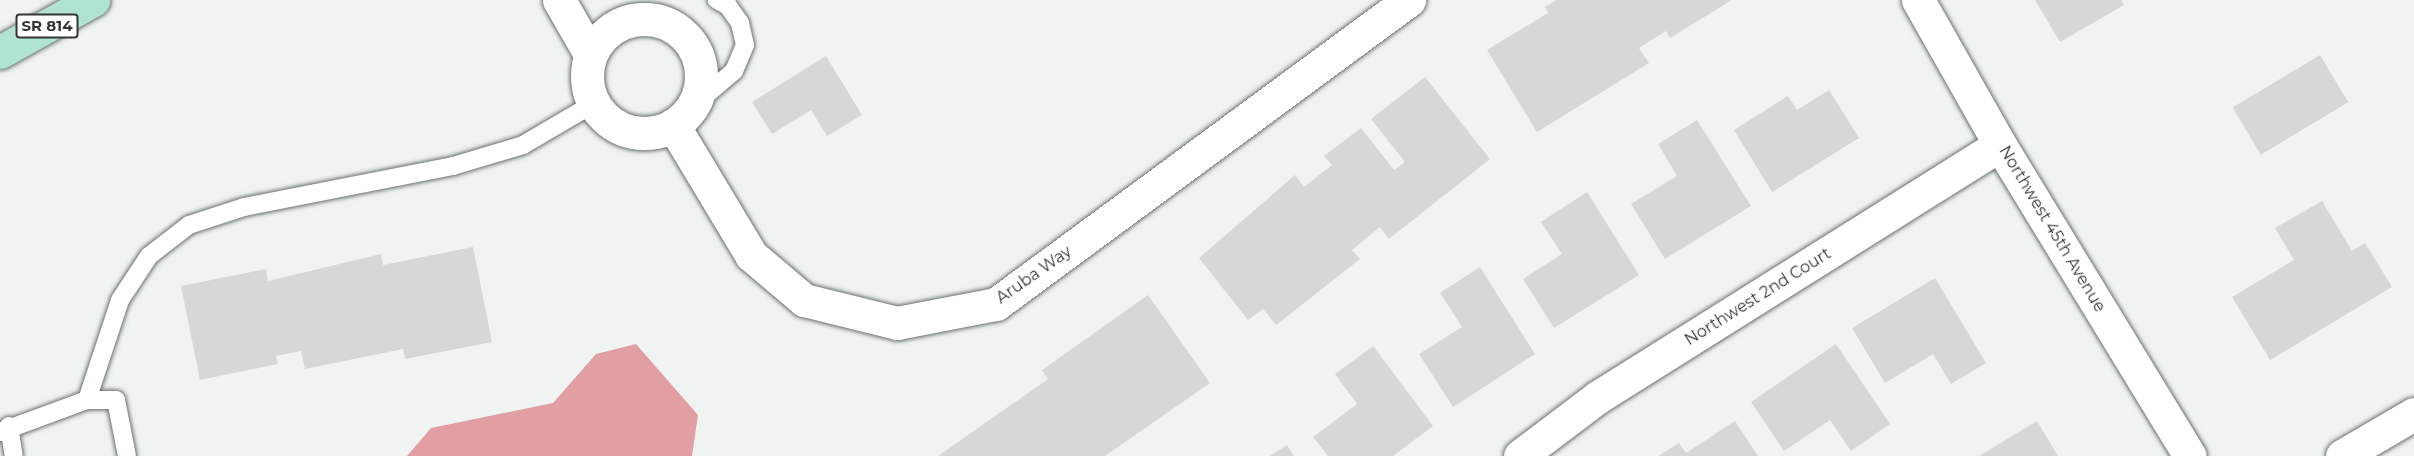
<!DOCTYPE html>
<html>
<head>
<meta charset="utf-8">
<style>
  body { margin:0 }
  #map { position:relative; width:2414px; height:456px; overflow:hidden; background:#eff4f2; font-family:Montserrat,sans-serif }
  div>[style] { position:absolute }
  .water>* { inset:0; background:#e19fa3 }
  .building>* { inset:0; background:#d4d9d7; transform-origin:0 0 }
  .roads { filter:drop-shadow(0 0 2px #6c716f) drop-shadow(0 0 2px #6c716f) }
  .service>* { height:18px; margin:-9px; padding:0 9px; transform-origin:9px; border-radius:9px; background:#fff }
  .minor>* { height:33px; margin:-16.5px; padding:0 16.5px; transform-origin:16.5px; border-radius:16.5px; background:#fff }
  .minor>.ring { margin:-16.5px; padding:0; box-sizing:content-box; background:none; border:33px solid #fff; border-radius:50% }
  .primary>* { height:33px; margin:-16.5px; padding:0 16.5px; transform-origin:16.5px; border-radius:16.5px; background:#b0e3d2 }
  span { translate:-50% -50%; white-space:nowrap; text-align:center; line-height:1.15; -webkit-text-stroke:4.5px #fff; paint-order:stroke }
  .shield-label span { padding:2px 4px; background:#fff; border:2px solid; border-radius:4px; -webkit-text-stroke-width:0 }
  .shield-label { font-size:15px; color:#343636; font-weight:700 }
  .street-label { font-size:16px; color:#343636 }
</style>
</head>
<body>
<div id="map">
  <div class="water">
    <i style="clip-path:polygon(636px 344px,698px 415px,692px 456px,407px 456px,431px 428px,553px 403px,596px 354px)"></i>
  </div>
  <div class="building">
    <i style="clip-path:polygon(1557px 0,1732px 0,1670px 38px,1666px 31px,1639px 48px,1649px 63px,1537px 132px,1487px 50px,1548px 13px,1545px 7px)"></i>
    <i style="clip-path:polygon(2035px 0,2121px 0,2124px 5px,2060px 42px)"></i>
    <i style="left:2320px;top:55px;width:55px;height:102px;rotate:59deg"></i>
    <i style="clip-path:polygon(826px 56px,862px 115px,827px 136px,811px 110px,772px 134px,752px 102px)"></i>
    <i style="clip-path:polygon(1425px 77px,1490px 159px,1389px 239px,1380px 227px,1352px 250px,1360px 259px,1276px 325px,1263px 309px,1248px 320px,1199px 258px,1295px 175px,1304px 187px,1332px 165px,1324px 156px,1361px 128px,1394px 170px,1405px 162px,1371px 119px)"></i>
    <i style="clip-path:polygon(1829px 90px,1859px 138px,1772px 192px,1734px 130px,1788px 96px,1797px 110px)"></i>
    <i style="clip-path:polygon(1697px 120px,1751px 206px,1665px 259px,1631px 204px,1677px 176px,1658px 144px)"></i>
    <i style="clip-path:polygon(1587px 192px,1639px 275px,1554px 328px,1523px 279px,1562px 254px,1541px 222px)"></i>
    <i style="clip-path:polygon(2322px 201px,2352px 251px,2365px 243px,2392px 287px,2270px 360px,2232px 297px,2294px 260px,2275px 228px)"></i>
    <i style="clip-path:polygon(473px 247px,492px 342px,405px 359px,403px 349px,305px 369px,301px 351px,276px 356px,278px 364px,200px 380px,181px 286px,266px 269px,268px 281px,381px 254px,383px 265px)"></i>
    <i style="clip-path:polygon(1480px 267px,1535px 354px,1453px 407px,1419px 354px,1462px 327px,1440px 293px)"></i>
    <i style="clip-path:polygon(1935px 278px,1986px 363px,1951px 384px,1933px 354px,1885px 383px,1852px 328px)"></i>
    <i style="clip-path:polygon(1148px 295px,1210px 383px,1105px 456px,938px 456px,1048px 379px,1042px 370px)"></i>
    <i style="clip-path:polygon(1836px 344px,1890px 424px,1851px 451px,1830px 420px,1784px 451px,1751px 402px)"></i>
    <i style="clip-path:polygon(1373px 346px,1433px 426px,1393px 456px,1328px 456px,1313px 437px,1357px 404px,1335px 374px)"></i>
    <i style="clip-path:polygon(1735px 421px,1758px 456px,1658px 456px,1679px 443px,1686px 453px)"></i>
    <i style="clip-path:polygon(2037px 421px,2058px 456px,1979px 456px)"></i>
    <i style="clip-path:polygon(1287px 445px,1294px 456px,1270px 456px)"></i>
  </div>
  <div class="roads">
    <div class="service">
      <i style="left:693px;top:106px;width:54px;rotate:-40.5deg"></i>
      <i style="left:734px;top:71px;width:28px;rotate:-67deg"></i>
      <i style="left:745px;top:45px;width:23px;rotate:-103deg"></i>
      <i style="left:740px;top:23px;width:21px;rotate:-125deg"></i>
      <i style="left:728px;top:6px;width:13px;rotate:-151deg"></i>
      <i style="left:87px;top:400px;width:105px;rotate:-71.7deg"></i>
      <i style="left:120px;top:300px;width:53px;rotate:-56.6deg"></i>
      <i style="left:149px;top:256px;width:51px;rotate:-37.8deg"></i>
      <i style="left:189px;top:225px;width:58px;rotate:-18.1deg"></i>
      <i style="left:244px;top:207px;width:213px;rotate:-11.1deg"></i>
      <i style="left:453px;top:166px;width:73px;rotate:-16.7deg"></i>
      <i style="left:523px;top:145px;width:81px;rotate:-30.4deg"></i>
      <i style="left:9px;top:426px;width:30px;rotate:81deg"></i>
      <i style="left:0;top:432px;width:93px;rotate:-20.2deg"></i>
      <i style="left:87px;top:400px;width:29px"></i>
      <i style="left:116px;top:400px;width:57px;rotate:78.9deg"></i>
    </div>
    <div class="minor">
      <i style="left:559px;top:0;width:62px;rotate:60.1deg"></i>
      <i style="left:1918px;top:0;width:167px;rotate:60.5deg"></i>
      <i style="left:2000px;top:145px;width:364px;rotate:58.6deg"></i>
      <i class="ring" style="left:587px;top:19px;width:81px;height:81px"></i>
      <i style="left:673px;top:125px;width:152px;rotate:59deg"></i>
      <i style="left:751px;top:255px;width:70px;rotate:40.3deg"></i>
      <i style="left:804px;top:300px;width:96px;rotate:13.9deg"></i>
      <i style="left:897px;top:323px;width:101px;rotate:-10.9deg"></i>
      <i style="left:996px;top:304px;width:513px;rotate:-36.36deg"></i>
      <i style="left:1520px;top:456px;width:98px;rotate:-37.1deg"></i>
      <i style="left:1598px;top:397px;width:474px;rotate:-32.1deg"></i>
      <i style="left:2342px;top:456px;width:83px;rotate:-30.3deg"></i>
    </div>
    <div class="primary">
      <i style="left:0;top:52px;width:107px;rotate:-29.2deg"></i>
    </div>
  </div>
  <div class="shield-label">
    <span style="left:47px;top:26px">SR 814</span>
  </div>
  <div class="street-label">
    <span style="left:2052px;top:229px;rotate:59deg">Northwest 45th Avenue</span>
    <span style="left:1034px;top:275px;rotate:-35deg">Aruba Way</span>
    <span style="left:1758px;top:297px;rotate:-32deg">Northwest 2nd Court</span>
  </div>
</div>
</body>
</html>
